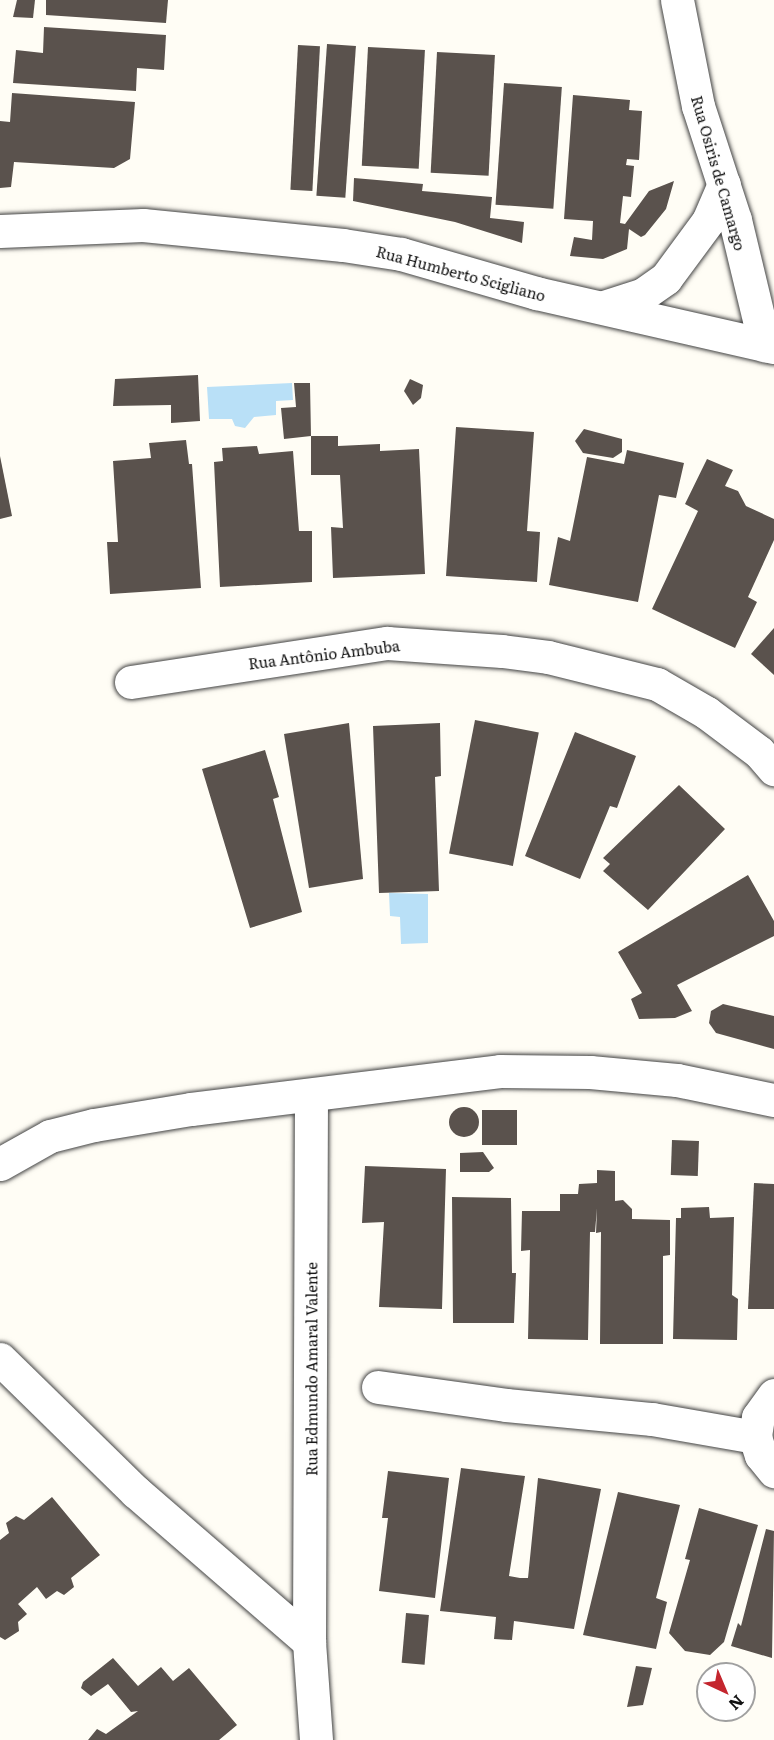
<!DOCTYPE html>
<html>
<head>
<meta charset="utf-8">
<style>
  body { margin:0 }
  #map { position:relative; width:774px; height:1740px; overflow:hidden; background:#fffdf5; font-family:Literata,serif }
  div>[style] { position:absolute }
  .water>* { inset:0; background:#b9e0f7 }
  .building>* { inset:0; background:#5a524d; transform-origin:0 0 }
  .round { border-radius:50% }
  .roads { filter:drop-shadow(0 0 2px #444) drop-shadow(0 0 2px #444) }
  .street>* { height:33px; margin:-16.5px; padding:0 16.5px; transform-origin:16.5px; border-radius:16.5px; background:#fff }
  span { translate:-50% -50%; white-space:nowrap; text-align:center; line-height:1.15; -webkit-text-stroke:6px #fff; paint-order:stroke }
  .street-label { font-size:15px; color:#111 }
  .north { position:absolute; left:696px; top:1662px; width:60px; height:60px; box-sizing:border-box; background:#fff; border:2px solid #a0a0a0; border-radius:50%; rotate:136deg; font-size:16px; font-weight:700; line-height:24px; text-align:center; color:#111 }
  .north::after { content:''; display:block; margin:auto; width:21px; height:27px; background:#c4262e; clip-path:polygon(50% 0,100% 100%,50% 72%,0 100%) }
</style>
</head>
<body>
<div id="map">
  <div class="water">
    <i style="clip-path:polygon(292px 383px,293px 400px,276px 401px,276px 415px,254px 417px,245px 428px,235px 426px,232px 419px,209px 419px,207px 387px)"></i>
    <i style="clip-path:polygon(389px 893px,428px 894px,428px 943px,401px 944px,400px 917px,390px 916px)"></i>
  </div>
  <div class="building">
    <i style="clip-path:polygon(17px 0,35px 0,33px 18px,13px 17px)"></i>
    <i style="clip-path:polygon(46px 0,168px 0,166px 23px,46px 15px)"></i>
    <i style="clip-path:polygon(44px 27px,166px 35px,164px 70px,137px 68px,136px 91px,13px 83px,16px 50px,43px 53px)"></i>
    <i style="left:327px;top:44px;width:29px;height:152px;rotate:4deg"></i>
    <i style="left:298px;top:45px;width:22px;height:145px;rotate:3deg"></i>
    <i style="left:368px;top:47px;width:57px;height:119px;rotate:3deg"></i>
    <i style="left:437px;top:52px;width:58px;height:121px;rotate:3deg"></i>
    <i style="left:504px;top:83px;width:58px;height:122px;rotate:4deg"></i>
    <i style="clip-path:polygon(12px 93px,135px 102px,130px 159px,114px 168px,14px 162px,11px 187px,0 188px,0 121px,10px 122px)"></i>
    <i style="clip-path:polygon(573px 95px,630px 100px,629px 110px,642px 111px,639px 160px,627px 159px,626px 165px,634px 166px,631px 197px,623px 196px,620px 223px,625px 224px,649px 191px,674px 181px,666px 209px,645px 235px,641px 237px,629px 229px,627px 249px,603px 259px,570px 256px,574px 237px,592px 240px,593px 221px,564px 219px)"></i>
    <i style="clip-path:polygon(354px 178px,423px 184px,422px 191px,492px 197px,490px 218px,524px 222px,522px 243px,455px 222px,353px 201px)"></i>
    <i style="clip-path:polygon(198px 375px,200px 421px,171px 423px,171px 405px,113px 406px,115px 379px)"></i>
    <i style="clip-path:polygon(410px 379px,423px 385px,421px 398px,413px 405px,404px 391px)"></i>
    <i style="clip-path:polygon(294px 383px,310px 383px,311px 436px,284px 439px,281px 408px,296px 407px)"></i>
    <i style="clip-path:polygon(456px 427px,534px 432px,527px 531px,540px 532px,537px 582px,446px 576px)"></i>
    <i style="clip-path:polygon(584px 429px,622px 439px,622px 452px,613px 458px,583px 453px,575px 441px)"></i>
    <i style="clip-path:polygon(311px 436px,338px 436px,338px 446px,380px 444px,380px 451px,419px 449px,425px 574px,333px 578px,331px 527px,343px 528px,340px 475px,311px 475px)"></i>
    <i style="clip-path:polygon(186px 440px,189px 464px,192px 464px,201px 588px,110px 594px,107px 542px,118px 542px,113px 461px,151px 458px,149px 443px)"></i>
    <i style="clip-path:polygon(257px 446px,259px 454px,293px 451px,299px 531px,312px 531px,312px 582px,220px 587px,214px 462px,223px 461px,222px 448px)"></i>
    <i style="clip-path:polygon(627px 450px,684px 463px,676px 498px,659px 495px,638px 602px,549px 585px,558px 537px,570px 541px,587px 457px,624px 464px)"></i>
    <i style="clip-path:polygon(0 456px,12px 516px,0 519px)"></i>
    <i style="clip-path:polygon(707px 459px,733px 470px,725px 486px,738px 491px,746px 506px,774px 519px,774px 540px,748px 597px,757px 602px,735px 648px,652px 609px,698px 511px,685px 504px)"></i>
    <i style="clip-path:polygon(774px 628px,774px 675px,751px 654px)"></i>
    <i style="left:475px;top:720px;width:65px;height:136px;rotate:11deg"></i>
    <i style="clip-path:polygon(349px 723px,363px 879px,309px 888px,284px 734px)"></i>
    <i style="clip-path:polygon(440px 723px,441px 776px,435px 777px,439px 891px,379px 893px,373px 726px)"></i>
    <i style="clip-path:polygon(575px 732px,636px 756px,617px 808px,610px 806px,580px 879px,525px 856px)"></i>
    <i style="clip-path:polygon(265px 750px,279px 797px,273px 799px,302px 912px,250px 928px,202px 769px)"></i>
    <i style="clip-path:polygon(679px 785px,725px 829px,648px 910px,603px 871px,610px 864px,603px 858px)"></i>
    <i style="clip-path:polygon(748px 875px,774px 921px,774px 936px,677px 985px,692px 1011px,675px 1018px,639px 1019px,631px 999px,642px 993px,618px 952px)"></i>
    <i style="clip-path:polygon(723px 1004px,774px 1016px,774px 1049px,716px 1033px,709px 1023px,711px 1011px)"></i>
    <i class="round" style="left:449px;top:1107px;width:30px;height:30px"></i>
    <i style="left:482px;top:1110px;width:35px;height:35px"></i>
    <i style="left:672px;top:1140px;width:27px;height:35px;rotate:2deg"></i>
    <i style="clip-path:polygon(483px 1152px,494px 1168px,489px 1172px,460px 1172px,460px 1153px)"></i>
    <i style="clip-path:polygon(365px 1166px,446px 1169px,442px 1309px,379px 1307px,384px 1222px,362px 1223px)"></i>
    <i style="clip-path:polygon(597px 1170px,615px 1171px,615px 1201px,623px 1200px,632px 1209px,632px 1219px,670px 1220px,670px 1255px,663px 1256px,663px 1344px,600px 1344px,601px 1232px,596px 1233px,597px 1208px,595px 1232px,590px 1232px,588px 1340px,528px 1339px,530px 1250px,521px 1251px,522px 1211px,560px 1211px,560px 1194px,578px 1194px,579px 1184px,597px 1183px)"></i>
    <i style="clip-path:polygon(754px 1183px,774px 1184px,774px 1309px,748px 1309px)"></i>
    <i style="clip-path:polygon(452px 1197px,511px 1198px,512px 1273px,516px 1273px,514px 1323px,453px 1323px)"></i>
    <i style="clip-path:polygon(709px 1207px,710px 1218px,734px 1217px,732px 1295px,738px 1299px,737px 1340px,673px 1339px,676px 1218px,681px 1218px,681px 1208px)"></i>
    <i style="clip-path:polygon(461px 1468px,525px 1476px,509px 1576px,520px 1578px,528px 1578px,538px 1478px,601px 1489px,574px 1629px,514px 1621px,512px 1640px,494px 1639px,496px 1617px,440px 1611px)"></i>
    <i style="clip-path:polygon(388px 1471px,449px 1478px,435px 1598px,379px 1591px,388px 1518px,382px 1518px)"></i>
    <i style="clip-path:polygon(618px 1492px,680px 1505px,656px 1598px,667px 1602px,656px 1649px,583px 1635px)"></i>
    <i style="clip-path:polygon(52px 1497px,100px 1555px,71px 1578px,74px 1587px,64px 1595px,57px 1591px,46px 1599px,37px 1587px,18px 1604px,27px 1614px,18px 1622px,19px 1631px,5px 1640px,0 1637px,0 1540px,9px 1533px,6px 1523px,16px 1516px,24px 1520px)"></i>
    <i style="clip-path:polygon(699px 1508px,758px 1525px,724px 1642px,710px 1655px,685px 1651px,669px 1633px,690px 1560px,685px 1559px)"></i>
    <i style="clip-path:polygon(766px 1529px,774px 1531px,772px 1658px,731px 1646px,738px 1623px,741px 1626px)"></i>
    <i style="left:406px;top:1613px;width:23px;height:50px;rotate:5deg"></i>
    <i style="clip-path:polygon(113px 1658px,138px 1686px,161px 1667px,173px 1681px,189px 1668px,237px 1725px,219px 1740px,88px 1740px,97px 1729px,106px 1734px,138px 1711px,131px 1712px,108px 1684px,91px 1696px,81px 1688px,83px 1682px)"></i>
    <i style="clip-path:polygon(636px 1666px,652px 1668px,643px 1705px,627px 1707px)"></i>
  </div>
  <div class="roads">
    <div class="street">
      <i style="left:677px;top:0;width:108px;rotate:78.8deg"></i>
      <i style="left:698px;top:106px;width:120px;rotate:72deg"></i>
      <i style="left:735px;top:220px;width:129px;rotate:76.5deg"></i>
      <i style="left:0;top:231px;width:143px;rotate:-2.4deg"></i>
      <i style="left:143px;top:225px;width:201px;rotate:5.7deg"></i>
      <i style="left:343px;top:245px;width:59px;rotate:8.8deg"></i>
      <i style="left:401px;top:254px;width:141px;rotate:16.1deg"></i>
      <i style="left:536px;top:293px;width:244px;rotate:12.8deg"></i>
      <i style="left:604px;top:307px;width:40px;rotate:-18deg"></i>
      <i style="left:642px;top:295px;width:29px;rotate:-35deg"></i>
      <i style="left:666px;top:278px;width:71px;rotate:-53.6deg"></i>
      <i style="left:708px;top:221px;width:40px;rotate:-66.6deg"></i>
      <i style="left:131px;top:682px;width:259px;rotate:-8.7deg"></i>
      <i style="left:387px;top:643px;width:115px;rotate:4deg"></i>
      <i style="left:502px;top:651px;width:46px;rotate:7.4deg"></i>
      <i style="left:548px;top:657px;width:112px;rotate:13.9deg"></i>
      <i style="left:657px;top:684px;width:58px;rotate:30.1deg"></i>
      <i style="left:707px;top:713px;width:65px;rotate:36.9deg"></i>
      <i style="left:759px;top:752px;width:23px;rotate:49deg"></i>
      <i style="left:311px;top:1095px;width:547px;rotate:90.21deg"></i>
      <i style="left:309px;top:1642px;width:98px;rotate:85.9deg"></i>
      <i style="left:0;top:1164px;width:57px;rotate:-29.2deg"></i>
      <i style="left:50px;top:1136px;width:45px;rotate:-14deg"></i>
      <i style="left:94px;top:1125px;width:98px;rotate:-9.4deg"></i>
      <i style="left:191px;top:1109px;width:311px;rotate:-7deg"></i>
      <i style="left:500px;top:1071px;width:90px;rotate:0.6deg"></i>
      <i style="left:590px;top:1072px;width:87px;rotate:5.3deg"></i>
      <i style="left:677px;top:1080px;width:99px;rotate:11.7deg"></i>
      <i style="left:0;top:1359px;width:190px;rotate:44.4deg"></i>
      <i style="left:136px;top:1492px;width:229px;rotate:40.9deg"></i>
      <i style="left:378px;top:1387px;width:129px;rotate:8deg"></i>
      <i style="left:506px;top:1405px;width:147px;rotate:5.5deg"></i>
      <i style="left:652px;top:1419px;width:105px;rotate:9.9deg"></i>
      <i style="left:774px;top:1395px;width:27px;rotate:126deg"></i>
      <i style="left:758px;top:1417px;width:20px;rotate:99deg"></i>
      <i style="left:755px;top:1437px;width:19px;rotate:72deg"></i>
      <i style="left:761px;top:1455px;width:21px;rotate:51deg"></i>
    </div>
  </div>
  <div class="street-label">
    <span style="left:719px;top:173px;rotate:74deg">Rua Osiris de Camargo</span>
    <span style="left:461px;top:273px;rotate:15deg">Rua Humberto Scigliano</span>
    <span style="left:324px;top:654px;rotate:-7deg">Rua Antônio Ambuba</span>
    <span style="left:311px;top:1369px;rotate:-90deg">Rua Edmundo Amaral Valente</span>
  </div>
  <div class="north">N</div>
</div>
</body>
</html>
